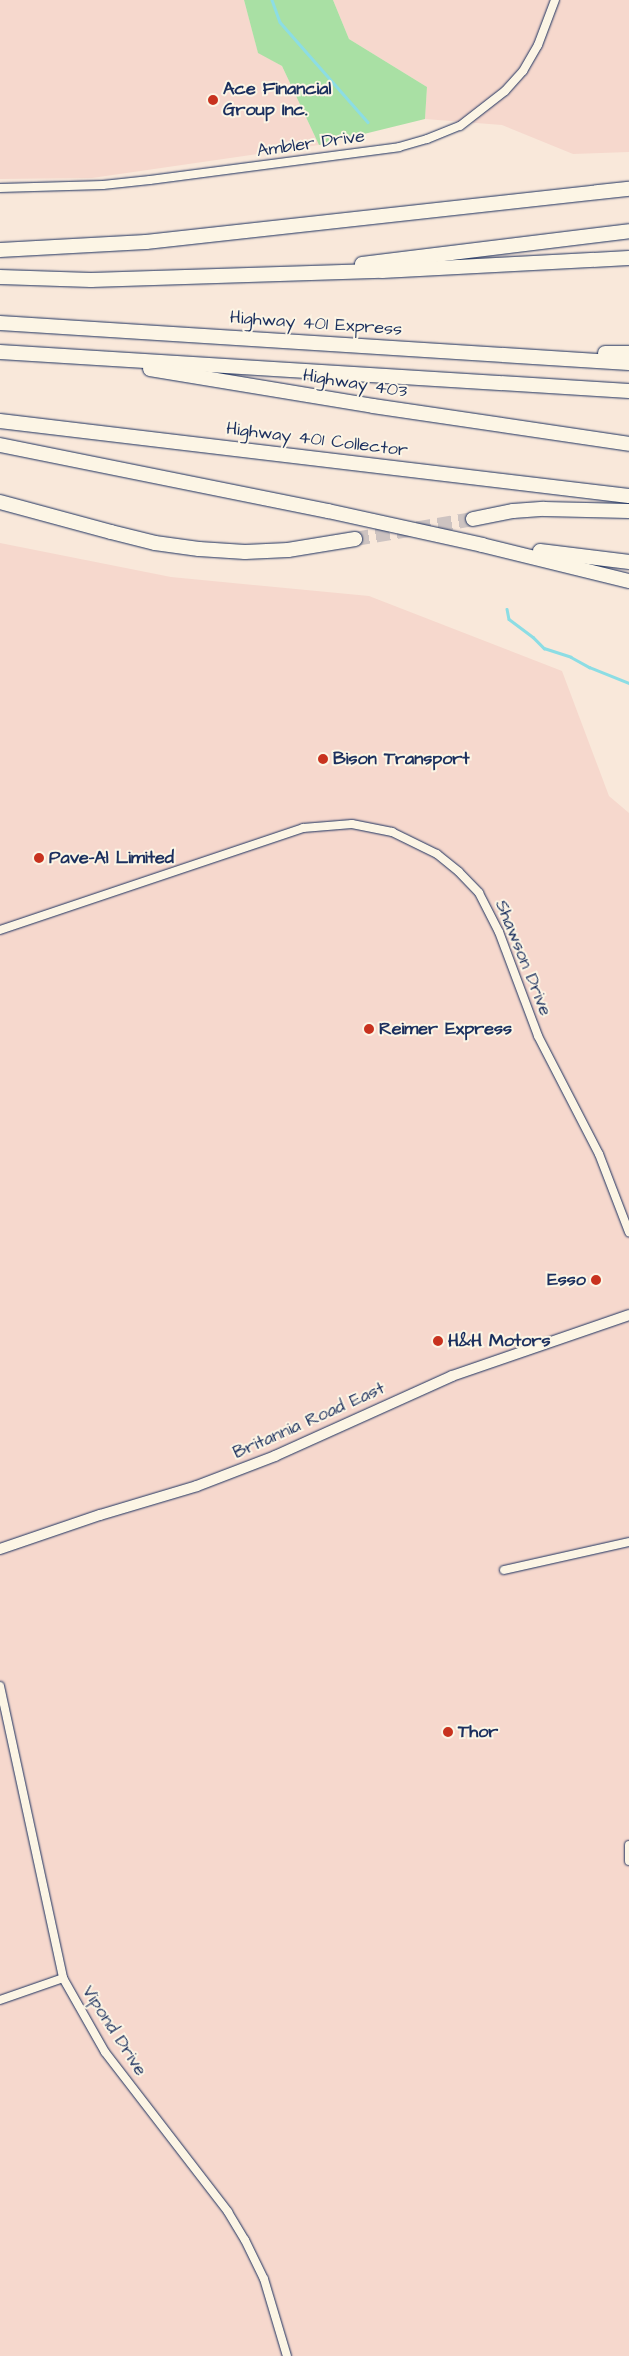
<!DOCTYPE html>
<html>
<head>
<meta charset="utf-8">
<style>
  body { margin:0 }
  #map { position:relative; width:629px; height:2356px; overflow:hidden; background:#f9e8da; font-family:"Architects Daughter",sans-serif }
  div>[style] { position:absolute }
  .built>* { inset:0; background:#f6d8cd }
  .green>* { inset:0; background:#a9e0a4 }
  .stream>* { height:2.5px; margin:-1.25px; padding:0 1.25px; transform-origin:1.25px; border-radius:1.25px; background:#8cdde4 }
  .motorway-tunnel>* { height:14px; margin-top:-7px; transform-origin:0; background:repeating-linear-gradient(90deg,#cdc3c1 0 14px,transparent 0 21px) }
  .roads { filter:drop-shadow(0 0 1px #1b2f5e) drop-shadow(0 0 1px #1b2f5e) }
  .minor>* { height:8px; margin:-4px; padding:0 4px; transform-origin:4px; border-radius:4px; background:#fcf5e5 }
  .tertiary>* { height:10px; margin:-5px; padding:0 5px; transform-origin:5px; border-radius:5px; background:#fcf5e5 }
  .motorway>* { height:14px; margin:-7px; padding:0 7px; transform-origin:7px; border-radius:7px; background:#fcf5e5 }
  .dots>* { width:14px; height:14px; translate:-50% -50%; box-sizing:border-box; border:2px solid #fcf5e5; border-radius:50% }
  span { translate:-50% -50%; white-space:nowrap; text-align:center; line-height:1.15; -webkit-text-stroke:4px #fcf5e5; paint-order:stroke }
  .poi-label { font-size:18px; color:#1b2f5e; font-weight:700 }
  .left { translate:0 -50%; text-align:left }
  .right { translate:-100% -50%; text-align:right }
  .street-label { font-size:18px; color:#1b2f5e }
</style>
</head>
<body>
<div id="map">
  <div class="built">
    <i style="clip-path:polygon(0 0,244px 0,258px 52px,282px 66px,319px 145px,92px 178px,0 179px)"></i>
    <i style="clip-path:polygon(333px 0,629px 0,629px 152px,573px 154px,502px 125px,425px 119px,427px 87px,349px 39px)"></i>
    <i style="clip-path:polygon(0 543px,171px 577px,369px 596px,562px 671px,609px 796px,629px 813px,629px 2356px,0 2356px)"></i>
  </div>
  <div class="green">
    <i style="clip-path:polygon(244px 0,333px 0,349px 39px,427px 87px,425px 119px,319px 145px,282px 66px,258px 53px)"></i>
  </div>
  <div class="stream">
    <i style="left:272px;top:0;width:23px;rotate:70deg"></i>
    <i style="left:280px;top:22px;width:133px;rotate:48.7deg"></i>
    <i style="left:507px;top:609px;width:10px;rotate:79deg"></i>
    <i style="left:509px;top:619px;width:30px;rotate:37deg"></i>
    <i style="left:533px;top:637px;width:16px;rotate:45deg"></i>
    <i style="left:544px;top:648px;width:28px;rotate:18deg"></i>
    <i style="left:571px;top:657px;width:21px;rotate:29deg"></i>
    <i style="left:589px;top:667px;width:43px;rotate:21.8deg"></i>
  </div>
  <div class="motorway-tunnel">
    <i style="left:355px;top:539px;width:120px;rotate:-9.6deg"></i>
  </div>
  <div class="roads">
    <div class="minor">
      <i style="left:0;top:188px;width:103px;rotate:-1.7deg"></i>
      <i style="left:103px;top:185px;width:47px;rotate:-6.1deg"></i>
      <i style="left:150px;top:180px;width:251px;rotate:-7.5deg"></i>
      <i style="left:399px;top:147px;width:29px;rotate:-16deg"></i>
      <i style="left:427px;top:139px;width:35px;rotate:-22deg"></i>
      <i style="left:460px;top:126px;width:57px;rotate:-37.9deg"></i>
      <i style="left:505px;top:91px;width:27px;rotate:-48deg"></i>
      <i style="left:523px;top:71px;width:30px;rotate:-60deg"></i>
      <i style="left:538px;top:45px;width:48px;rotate:-69.3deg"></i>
      <i style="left:0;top:930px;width:320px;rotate:-18.6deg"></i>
      <i style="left:303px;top:828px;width:49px;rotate:-4.7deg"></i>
      <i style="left:352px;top:824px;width:41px;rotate:11.3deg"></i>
      <i style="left:392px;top:832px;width:50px;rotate:26.1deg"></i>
      <i style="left:437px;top:854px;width:28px;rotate:39deg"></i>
      <i style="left:459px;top:872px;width:29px;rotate:46deg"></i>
      <i style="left:479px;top:893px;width:44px;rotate:62.9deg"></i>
      <i style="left:499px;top:932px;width:111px;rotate:69.4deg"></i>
      <i style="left:538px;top:1036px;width:133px;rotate:62.7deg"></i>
      <i style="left:599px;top:1154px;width:84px;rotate:69deg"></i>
      <i style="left:504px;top:1570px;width:128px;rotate:-12.6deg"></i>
      <i style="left:0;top:1686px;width:299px;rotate:77.8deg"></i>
      <i style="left:63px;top:1978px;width:85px;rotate:60.4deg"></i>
      <i style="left:105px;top:2052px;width:202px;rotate:52.4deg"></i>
      <i style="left:228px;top:2212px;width:33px;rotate:59deg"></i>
      <i style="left:245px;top:2240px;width:43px;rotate:64deg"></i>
      <i style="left:264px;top:2279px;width:80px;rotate:73.4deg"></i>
      <i style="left:629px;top:1845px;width:16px;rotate:90deg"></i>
      <i style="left:0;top:2000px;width:67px;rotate:-19.2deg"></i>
    </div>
    <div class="tertiary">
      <i style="left:0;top:1549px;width:106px;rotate:-18.8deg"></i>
      <i style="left:100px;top:1515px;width:101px;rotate:-16.6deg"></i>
      <i style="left:197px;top:1486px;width:84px;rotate:-21deg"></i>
      <i style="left:275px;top:1456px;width:194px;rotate:-24.3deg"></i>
      <i style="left:452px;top:1376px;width:187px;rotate:-19deg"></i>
    </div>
    <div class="motorway">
      <i style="left:0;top:250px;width:146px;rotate:-3.1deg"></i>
      <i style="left:146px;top:242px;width:486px;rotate:-6.3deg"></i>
      <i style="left:362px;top:264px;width:269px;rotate:-7deg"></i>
      <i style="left:0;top:277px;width:91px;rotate:1.9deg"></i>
      <i style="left:91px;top:280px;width:291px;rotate:-1.8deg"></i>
      <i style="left:382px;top:271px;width:247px;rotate:-3deg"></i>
      <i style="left:0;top:323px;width:630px;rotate:3.64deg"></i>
      <i style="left:0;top:352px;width:630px;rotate:3.55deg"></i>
      <i style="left:605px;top:353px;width:24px"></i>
      <i style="left:150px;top:369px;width:226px;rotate:9.4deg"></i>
      <i style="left:373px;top:406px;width:259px;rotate:8.4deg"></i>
      <i style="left:0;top:421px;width:633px;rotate:6.8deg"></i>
      <i style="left:0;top:445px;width:335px;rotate:11.4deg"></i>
      <i style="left:328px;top:511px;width:158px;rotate:12.4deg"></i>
      <i style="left:482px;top:545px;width:151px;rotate:13.8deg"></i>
      <i style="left:0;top:502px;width:115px;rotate:15.1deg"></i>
      <i style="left:111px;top:532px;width:45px;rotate:14deg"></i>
      <i style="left:155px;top:543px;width:44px;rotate:7.8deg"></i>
      <i style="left:199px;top:549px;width:46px;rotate:3.7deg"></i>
      <i style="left:245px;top:552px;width:43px;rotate:-2.7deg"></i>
      <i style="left:288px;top:550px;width:68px;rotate:-9.3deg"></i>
      <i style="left:473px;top:519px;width:41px;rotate:-11.3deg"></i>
      <i style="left:513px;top:511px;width:31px;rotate:-4deg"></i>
      <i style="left:544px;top:509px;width:85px;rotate:1.3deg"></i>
      <i style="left:540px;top:551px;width:90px;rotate:7deg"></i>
    </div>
  </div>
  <div class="dots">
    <i style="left:213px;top:100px;background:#c8321e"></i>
    <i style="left:323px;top:759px;background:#c8321e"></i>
    <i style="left:39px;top:858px;background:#c8321e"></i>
    <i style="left:369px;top:1029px;background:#c8321e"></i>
    <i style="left:596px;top:1280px;background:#c8321e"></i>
    <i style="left:438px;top:1341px;background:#c8321e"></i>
    <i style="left:448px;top:1732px;background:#c8321e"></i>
  </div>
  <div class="poi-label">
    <span class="left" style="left:223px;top:100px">Ace Financial<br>Group Inc.</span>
    <span class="left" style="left:333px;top:759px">Bison Transport</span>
    <span class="left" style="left:49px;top:858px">Pave-Al Limited</span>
    <span class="left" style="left:379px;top:1029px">Reimer Express</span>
    <span class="right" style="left:586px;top:1280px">Esso</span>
    <span class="left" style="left:448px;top:1341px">H&amp;H Motors</span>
    <span class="left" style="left:458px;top:1732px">Thor</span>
  </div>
  <div class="street-label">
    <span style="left:311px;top:144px;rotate:-8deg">Ambler Drive</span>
    <span style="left:316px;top:324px;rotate:4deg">Highway 401 Express</span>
    <span style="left:355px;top:384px;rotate:9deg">Highway 403</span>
    <span style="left:317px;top:440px;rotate:7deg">Highway 401 Collector</span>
    <span style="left:523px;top:958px;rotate:68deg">Shawson Drive</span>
    <span style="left:309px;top:1421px;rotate:-24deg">Britannia Road East</span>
    <span style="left:114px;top:2031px;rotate:57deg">Vipond Drive</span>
  </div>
</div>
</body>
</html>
